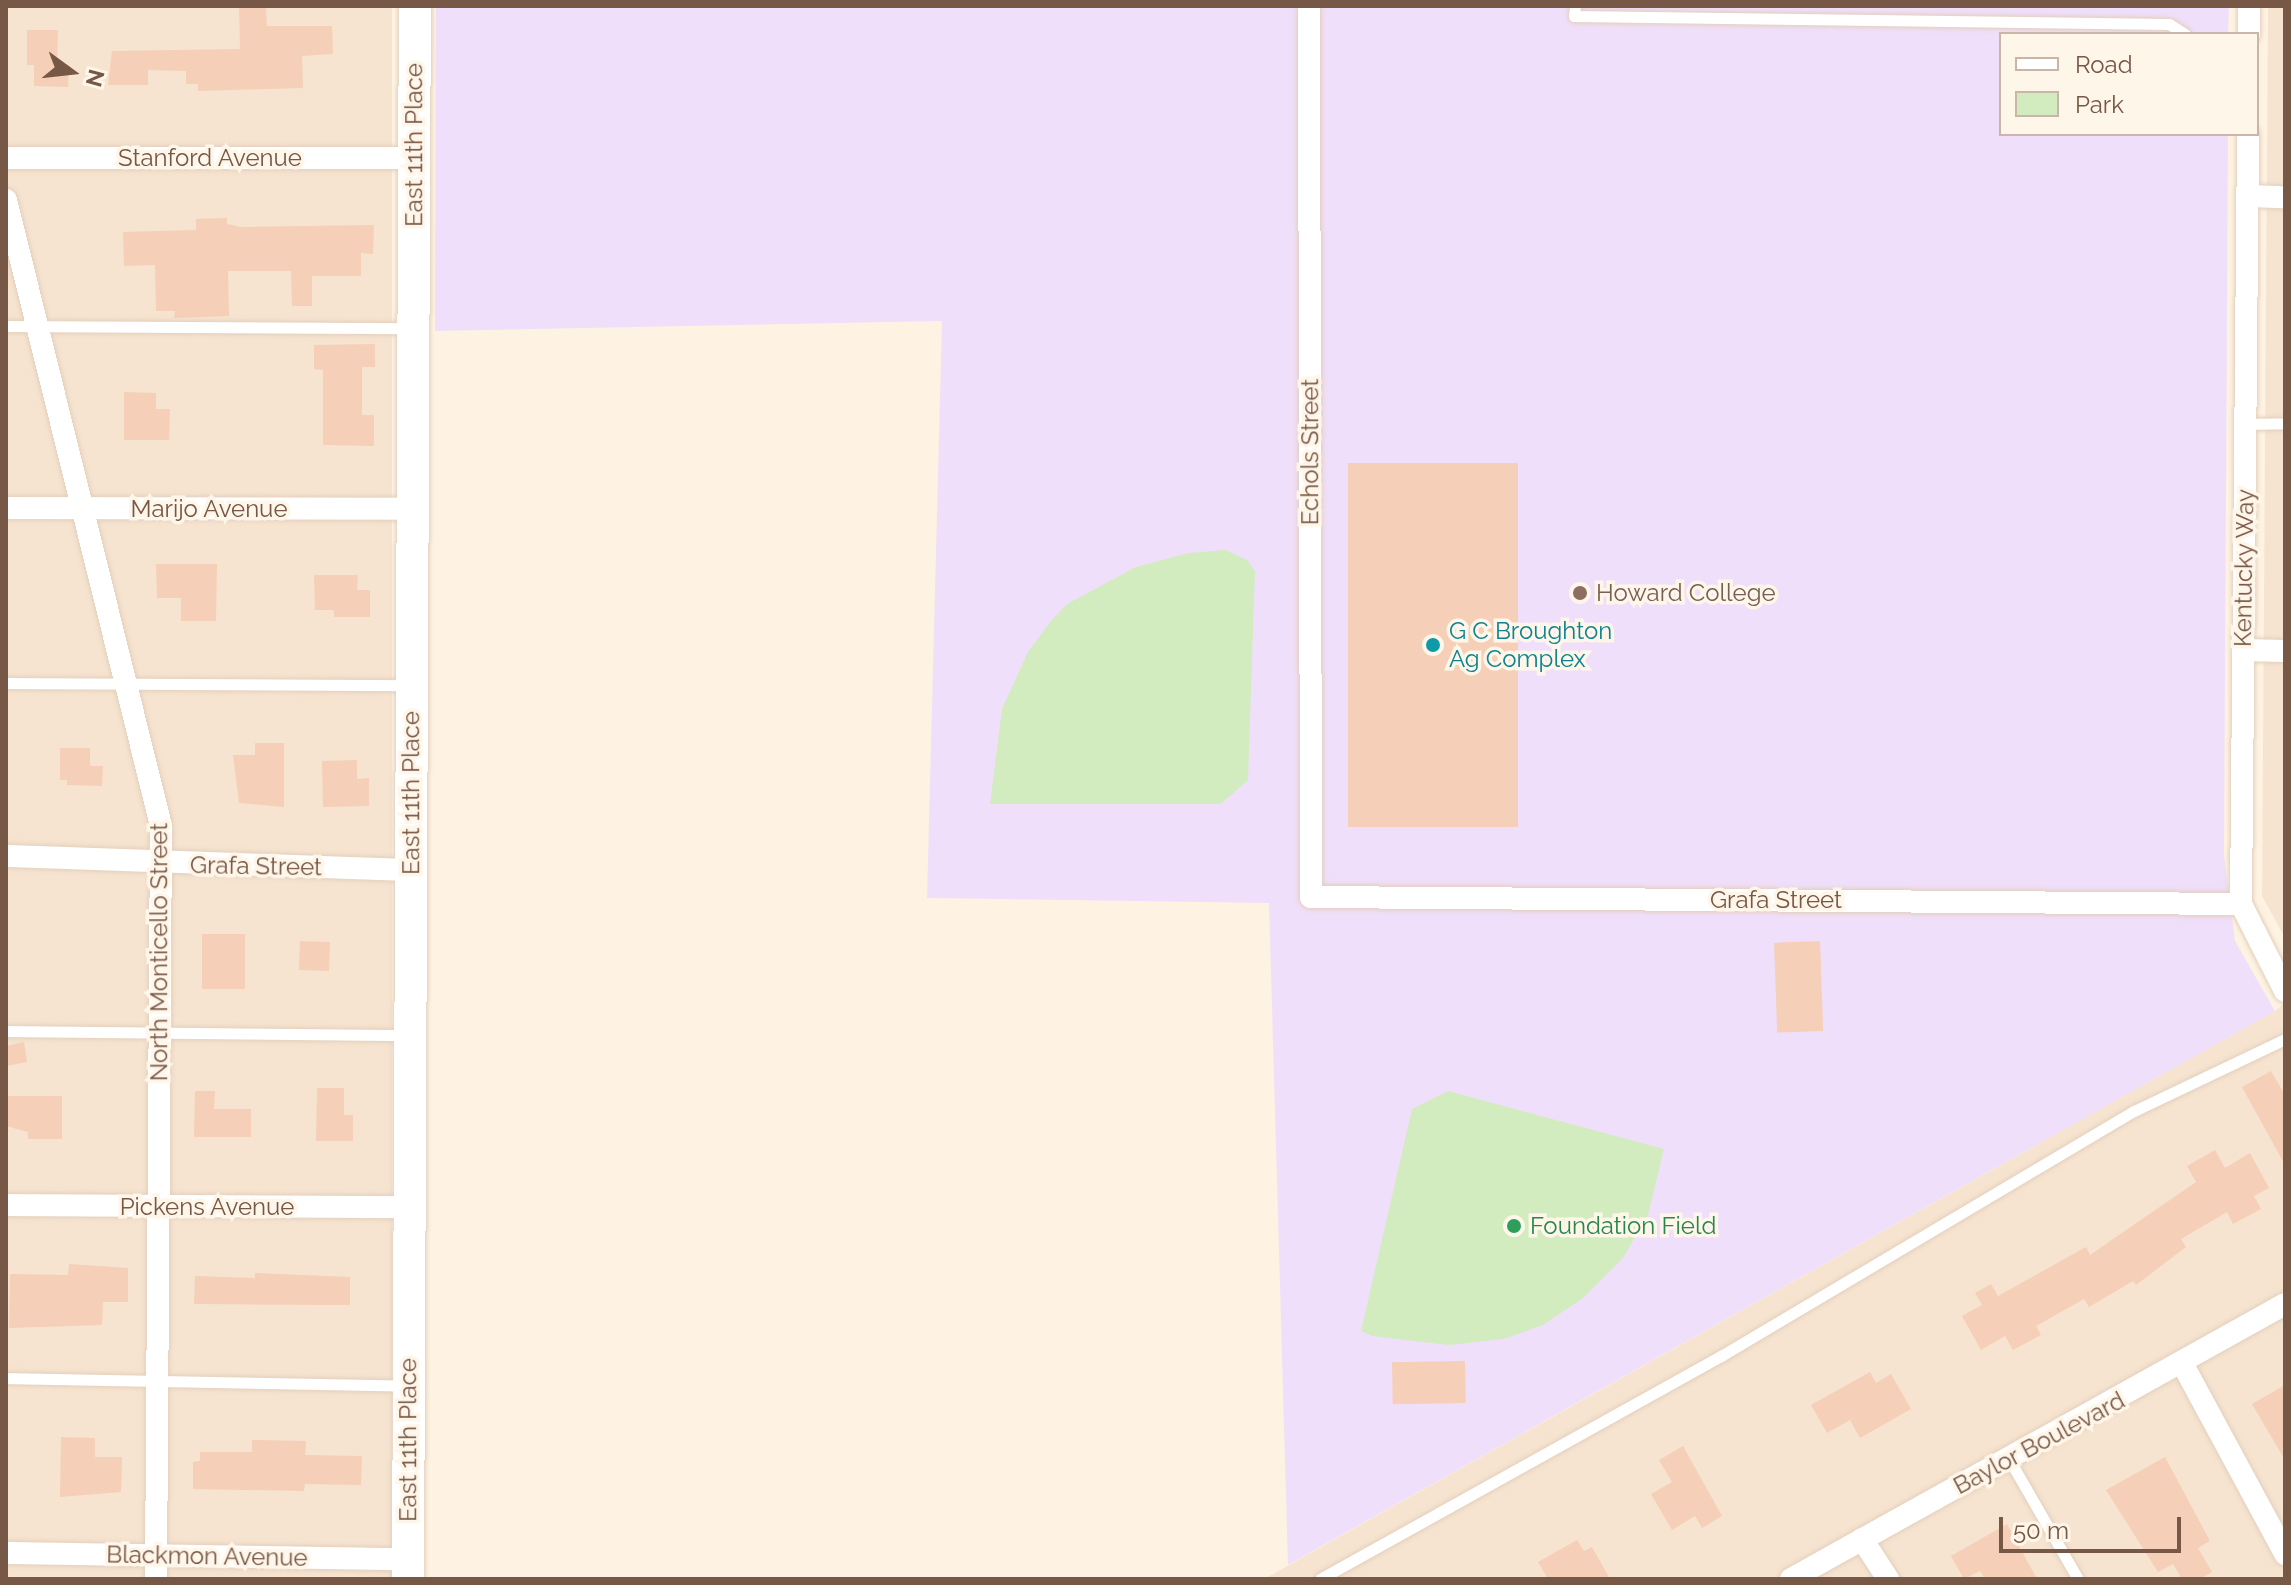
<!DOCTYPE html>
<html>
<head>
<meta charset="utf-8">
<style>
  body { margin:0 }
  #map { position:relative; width:2291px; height:1585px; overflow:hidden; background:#fef3e2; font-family:Raleway,sans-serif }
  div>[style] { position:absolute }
  .residential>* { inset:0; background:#f6e4d0; transform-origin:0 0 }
  .education>* { inset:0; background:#f0dffa }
  .green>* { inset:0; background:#d2ecbf }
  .building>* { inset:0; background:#f5cfb7; transform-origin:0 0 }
  .roads { filter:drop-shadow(0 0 2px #e3cfbd) drop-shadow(0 0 2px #e3cfbd) }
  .lane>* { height:11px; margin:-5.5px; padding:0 5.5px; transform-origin:5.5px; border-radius:5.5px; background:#fff }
  .street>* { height:22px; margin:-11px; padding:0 11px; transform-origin:11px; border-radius:11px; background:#fff }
  .secondary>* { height:32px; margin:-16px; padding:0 16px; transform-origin:16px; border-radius:16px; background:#fff }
  .dots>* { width:22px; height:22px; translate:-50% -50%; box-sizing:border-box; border:4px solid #fff6ea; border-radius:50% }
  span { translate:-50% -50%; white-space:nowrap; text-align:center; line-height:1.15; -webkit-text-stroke:7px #fff6ea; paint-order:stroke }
  .street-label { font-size:24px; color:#775746 }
  .education-label { font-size:24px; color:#785e54 }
  .left { translate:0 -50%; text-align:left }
  .culture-label { font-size:24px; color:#0d838f }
  .leisure-label { font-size:24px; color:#27864d }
  .frame { position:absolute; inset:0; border:8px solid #775746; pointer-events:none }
  .legend { position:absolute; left:1999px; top:32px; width:260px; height:104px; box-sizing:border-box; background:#fff6ea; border:2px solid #c9b6a8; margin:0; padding:10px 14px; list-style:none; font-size:24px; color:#775746 }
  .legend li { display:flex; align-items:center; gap:16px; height:40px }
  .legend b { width:40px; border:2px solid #c9b6a8 }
  .north { position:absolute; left:32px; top:32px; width:80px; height:80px; -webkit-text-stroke:6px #fff6ea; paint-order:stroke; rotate:105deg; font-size:22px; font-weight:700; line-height:32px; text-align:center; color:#775746 }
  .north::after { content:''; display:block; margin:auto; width:28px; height:36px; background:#775746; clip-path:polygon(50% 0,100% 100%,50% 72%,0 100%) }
  .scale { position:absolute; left:1999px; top:1517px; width:182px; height:36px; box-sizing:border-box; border:4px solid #775746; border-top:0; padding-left:10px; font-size:24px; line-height:28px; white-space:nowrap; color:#775746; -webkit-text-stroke:6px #fff6ea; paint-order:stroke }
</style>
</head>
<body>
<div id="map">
  <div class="residential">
    <i style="left:6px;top:6px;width:386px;height:1573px"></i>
    <i style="clip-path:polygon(2268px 6px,2285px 6px,2285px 938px,2262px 896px)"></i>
    <i style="clip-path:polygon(2285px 1003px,2285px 1579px,1264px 1579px,2275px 1011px)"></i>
  </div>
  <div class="education">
    <i style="clip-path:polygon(436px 6px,2229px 6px,2228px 34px,2001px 34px,2001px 134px,2228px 134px,2224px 855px,2235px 941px,2275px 1011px,1288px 1565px,1269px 903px,927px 898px,942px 321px,435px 331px)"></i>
  </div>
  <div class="green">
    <i style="clip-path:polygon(1225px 550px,1247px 560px,1255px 571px,1248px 780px,1221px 804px,990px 804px,1002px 709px,1028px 652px,1051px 621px,1067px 604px,1136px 567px,1188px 553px)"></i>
    <i style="clip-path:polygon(1448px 1091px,1664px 1149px,1648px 1215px,1623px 1258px,1583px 1298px,1543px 1325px,1504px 1339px,1449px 1345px,1372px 1336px,1361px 1331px,1412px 1109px)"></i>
  </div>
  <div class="building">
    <i style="clip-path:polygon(239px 6px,266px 6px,267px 26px,332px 26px,333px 54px,302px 56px,303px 88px,198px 91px,198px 84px,186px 84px,186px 71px,148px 70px,148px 85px,108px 85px,112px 51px,240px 49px)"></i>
    <i style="clip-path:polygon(27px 30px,58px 30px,57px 65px,69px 65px,68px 87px,34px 86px,34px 65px,27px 65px)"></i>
    <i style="clip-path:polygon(227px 218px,227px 224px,241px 227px,374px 225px,373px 254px,361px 253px,361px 276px,312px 276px,312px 306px,292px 306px,291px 271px,228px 271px,229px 316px,174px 318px,175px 311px,156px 311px,155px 265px,124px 266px,123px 232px,196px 230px,196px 219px)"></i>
    <i style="clip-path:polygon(375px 344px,375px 367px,362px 367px,362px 415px,374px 415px,374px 446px,323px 445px,323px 370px,314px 369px,314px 345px)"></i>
    <i style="clip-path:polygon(124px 392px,156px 393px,156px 409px,170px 409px,169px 440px,124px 440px)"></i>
    <i style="left:1518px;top:463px;width:364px;height:170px;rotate:90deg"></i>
    <i style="clip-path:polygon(156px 564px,217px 564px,216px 621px,181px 621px,181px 598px,157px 598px)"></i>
    <i style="clip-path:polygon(314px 575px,358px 575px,357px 590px,370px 590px,370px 617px,334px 617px,334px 610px,315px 610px)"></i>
    <i style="clip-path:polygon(255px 743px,284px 743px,284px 807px,239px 803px,233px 755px,255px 755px)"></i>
    <i style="clip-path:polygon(60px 748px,90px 748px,90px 766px,103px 766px,102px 786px,67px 785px,67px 780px,60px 780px)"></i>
    <i style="clip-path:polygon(357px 760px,357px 779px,369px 778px,369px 806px,323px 807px,322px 761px)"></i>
    <i style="left:202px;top:934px;width:43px;height:55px"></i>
    <i style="left:300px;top:941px;width:30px;height:29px;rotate:2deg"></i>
    <i style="left:1820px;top:941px;width:90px;height:46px;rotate:88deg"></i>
    <i style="clip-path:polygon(24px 1042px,27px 1062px,6px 1066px,6px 1046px)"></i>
    <i style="clip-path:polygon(2271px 1071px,2285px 1095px,2285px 1165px,2242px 1087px)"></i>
    <i style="clip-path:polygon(317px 1088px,344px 1088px,344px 1115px,353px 1115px,353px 1141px,316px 1141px)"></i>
    <i style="clip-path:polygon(195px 1091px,215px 1091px,214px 1109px,251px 1109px,251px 1137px,194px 1137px)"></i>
    <i style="clip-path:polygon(6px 1096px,62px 1096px,62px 1139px,28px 1139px,28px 1132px,6px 1126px)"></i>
    <i style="clip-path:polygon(2215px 1150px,2225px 1168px,2250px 1153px,2269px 1188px,2254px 1196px,2261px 1209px,2233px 1224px,2227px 1212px,2181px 1239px,2186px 1247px,2136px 1285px,2133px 1281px,2089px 1307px,2084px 1299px,2036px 1326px,2041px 1335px,2013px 1350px,2005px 1336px,1981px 1350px,1962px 1316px,1982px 1305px,1975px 1293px,1991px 1284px,1998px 1296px,2086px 1247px,2090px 1255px,2196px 1182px,2187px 1166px)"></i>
    <i style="clip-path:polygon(69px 1264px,128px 1268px,128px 1302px,103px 1302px,102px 1325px,9px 1328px,10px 1274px,68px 1275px)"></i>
    <i style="clip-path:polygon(255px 1273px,350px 1277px,350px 1305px,194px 1304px,195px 1276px,255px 1278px)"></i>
    <i style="left:1465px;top:1361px;width:42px;height:73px;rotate:89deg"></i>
    <i style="clip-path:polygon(1870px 1372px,1876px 1383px,1891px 1374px,1911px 1409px,1860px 1438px,1850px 1420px,1827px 1433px,1811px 1405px)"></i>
    <i style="clip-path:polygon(2285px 1385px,2285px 1460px,2252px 1404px)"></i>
    <i style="clip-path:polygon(61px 1437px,95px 1438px,95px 1457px,122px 1457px,121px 1492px,60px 1497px)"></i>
    <i style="clip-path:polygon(252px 1440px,306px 1441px,305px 1455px,362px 1456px,361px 1485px,305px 1484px,304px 1491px,193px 1489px,193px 1462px,200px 1461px,200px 1452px,252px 1452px)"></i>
    <i style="clip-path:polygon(1683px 1446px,1722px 1516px,1702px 1528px,1695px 1516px,1672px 1530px,1651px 1494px,1672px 1482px,1659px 1460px)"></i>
    <i style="clip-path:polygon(2165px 1457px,2210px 1541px,2198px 1548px,2212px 1572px,2200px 1579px,2182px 1579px,2173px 1564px,2158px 1572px,2106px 1490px)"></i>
    <i style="clip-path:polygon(2007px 1524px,2037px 1579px,1985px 1579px,1980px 1571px,1964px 1579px,1951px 1556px)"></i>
    <i style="clip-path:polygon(1577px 1540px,1584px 1551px,1592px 1547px,1610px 1579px,1548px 1579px,1538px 1562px)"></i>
  </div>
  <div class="roads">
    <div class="lane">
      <i style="left:1575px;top:6px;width:10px;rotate:96deg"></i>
      <i style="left:1574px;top:16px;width:595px;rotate:0.77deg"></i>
      <i style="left:2169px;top:24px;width:19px;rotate:32deg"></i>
      <i style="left:6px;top:326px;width:403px;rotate:0.3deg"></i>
      <i style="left:2246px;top:424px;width:39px;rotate:-1deg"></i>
      <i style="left:6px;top:683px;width:405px;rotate:0.3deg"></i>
      <i style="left:6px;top:1031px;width:403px;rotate:0.6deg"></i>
      <i style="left:6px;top:1378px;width:401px;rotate:1.1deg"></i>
      <i style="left:2009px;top:1459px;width:138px;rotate:60.1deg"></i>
      <i style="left:1320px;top:1579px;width:459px;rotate:-29.1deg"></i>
      <i style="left:1721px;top:1356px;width:480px;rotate:-30.7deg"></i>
      <i style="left:2134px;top:1111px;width:167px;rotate:-25.5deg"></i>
    </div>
    <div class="street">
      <i style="left:1309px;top:6px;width:891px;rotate:89.87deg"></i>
      <i style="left:1311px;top:897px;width:930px;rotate:0.43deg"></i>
      <i style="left:2249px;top:34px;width:28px;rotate:-90deg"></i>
      <i style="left:2248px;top:134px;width:770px;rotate:90.52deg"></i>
      <i style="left:2241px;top:904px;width:97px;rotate:63.2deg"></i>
      <i style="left:6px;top:158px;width:408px"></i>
      <i style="left:2248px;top:196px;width:37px;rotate:2deg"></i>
      <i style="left:6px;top:200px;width:645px;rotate:76.09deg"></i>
      <i style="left:161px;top:826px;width:753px;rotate:90.38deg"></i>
      <i style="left:6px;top:508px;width:406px;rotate:0.1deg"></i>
      <i style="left:2243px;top:650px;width:42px;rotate:1.4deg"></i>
      <i style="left:6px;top:856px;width:405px;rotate:2deg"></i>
      <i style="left:6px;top:1205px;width:402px;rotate:0.3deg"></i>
      <i style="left:2183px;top:1365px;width:215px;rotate:61.6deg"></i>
      <i style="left:1862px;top:1539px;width:48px;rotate:57deg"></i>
      <i style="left:6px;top:1553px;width:402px;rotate:0.9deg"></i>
      <i style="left:1791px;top:1579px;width:565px;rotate:-29.1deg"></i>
    </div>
    <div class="secondary">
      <i style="left:408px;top:1579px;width:1573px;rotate:-89.75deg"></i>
    </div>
  </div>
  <div class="dots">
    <i style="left:1580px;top:593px;background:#8d6e63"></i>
    <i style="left:1433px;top:645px;background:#0f9aa8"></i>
    <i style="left:1514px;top:1226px;background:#2e9e5b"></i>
  </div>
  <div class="street-label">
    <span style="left:414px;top:145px;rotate:-90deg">East 11th Place</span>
    <span style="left:210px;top:158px">Stanford Avenue</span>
    <span style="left:1310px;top:452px;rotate:-90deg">Echols Street</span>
    <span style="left:209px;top:509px">Marijo Avenue</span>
    <span style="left:2244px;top:568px;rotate:-89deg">Kentucky Way</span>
    <span style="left:411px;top:793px;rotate:-90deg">East 11th Place</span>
    <span style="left:256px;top:866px;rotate:1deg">Grafa Street</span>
    <span style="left:1776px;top:900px">Grafa Street</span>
    <span style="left:159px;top:952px;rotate:-90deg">North Monticello Street</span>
    <span style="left:207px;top:1207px">Pickens Avenue</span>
    <span style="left:408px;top:1440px;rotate:-90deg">East 11th Place</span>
    <span style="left:2039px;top:1443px;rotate:-28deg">Baylor Boulevard</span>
    <span style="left:207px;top:1556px;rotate:1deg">Blackmon Avenue</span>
  </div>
  <div class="education-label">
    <span class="left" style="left:1596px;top:593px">Howard College</span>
  </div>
  <div class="culture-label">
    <span class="left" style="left:1449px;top:645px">G C Broughton<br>Ag Complex</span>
  </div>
  <div class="leisure-label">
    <span class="left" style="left:1530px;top:1226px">Foundation Field</span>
  </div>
  <div class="frame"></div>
  <ul class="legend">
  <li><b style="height:10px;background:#fff"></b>Road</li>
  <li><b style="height:22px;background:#d2ecbf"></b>Park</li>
  </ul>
  <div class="north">N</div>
  <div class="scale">50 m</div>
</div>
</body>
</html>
